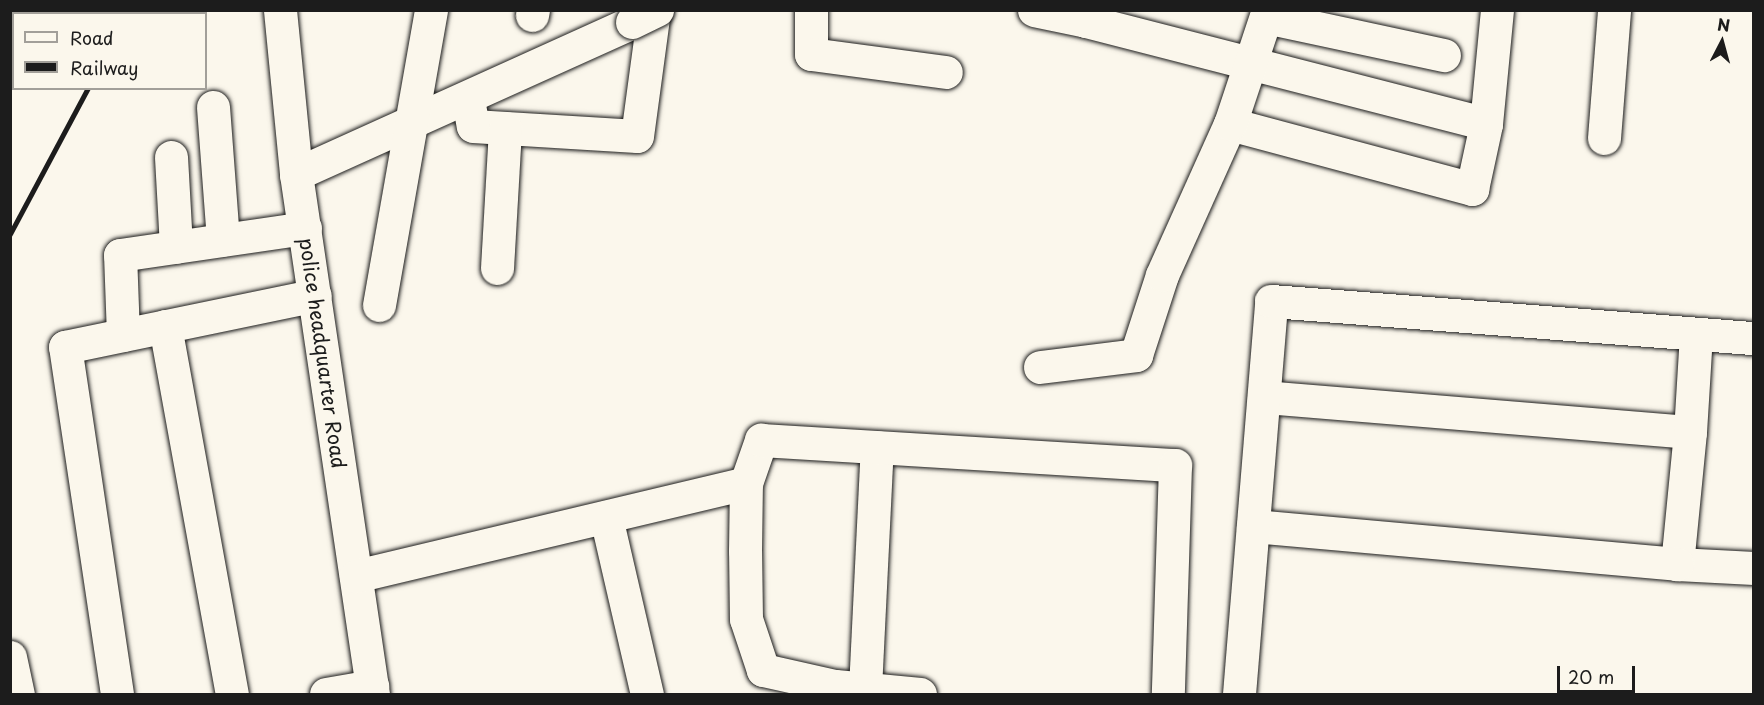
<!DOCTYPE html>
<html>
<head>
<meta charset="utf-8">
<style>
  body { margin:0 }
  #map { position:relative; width:1764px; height:705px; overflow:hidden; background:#fbf7ec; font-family:"Playpen Sans",sans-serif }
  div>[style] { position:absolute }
  .roads { filter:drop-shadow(0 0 2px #1c1c1c) drop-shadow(0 0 2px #1c1c1c) }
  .minor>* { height:33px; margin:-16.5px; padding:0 16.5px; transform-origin:16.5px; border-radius:16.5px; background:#fbf7ec }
  .rail>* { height:4.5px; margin:-2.25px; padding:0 2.25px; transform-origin:2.25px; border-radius:2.25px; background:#1c1c1c }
  .bridges { filter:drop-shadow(0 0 2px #1c1c1c) drop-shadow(0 0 2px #1c1c1c) }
  .minor-bridge>* { height:33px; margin:-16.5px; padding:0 16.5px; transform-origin:16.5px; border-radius:16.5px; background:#fbf7ec }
  span { translate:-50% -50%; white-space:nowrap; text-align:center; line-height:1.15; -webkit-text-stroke:4.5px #fbf7ec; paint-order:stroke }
  .street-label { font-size:20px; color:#1c1c1c }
  .frame { position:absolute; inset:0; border:12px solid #1c1c1c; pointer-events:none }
  .legend { position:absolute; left:12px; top:12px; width:195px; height:78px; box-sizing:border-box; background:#fbf7ec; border:2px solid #a29f99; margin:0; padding:8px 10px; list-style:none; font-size:18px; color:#1c1c1c }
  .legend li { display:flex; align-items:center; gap:12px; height:30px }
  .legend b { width:30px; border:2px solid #a29f99 }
  .north { position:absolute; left:1692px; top:12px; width:60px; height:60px; -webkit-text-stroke:4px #fbf7ec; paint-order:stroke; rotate:6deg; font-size:16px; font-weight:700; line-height:24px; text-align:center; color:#1c1c1c }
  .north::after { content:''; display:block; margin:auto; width:21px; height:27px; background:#1c1c1c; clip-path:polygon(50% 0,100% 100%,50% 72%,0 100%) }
  .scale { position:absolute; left:1557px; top:666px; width:78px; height:27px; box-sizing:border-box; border:3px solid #1c1c1c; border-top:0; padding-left:8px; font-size:18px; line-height:21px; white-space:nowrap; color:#1c1c1c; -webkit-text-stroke:4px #fbf7ec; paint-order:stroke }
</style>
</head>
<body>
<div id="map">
  <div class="roads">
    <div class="minor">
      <i style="left:280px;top:10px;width:165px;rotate:84.4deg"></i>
      <i style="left:296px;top:174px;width:526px;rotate:81.58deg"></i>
      <i style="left:811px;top:10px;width:44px;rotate:90deg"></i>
      <i style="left:811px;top:54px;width:136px;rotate:7.6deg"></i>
      <i style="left:1034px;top:10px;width:53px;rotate:11.9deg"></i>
      <i style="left:1086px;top:21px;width:12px;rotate:-70deg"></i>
      <i style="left:532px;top:15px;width:5px;rotate:-79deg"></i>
      <i style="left:1266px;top:17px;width:182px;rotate:12.1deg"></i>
      <i style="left:1086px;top:21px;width:413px;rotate:14.4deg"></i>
      <i style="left:468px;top:99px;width:27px;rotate:80deg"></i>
      <i style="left:473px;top:126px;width:164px;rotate:3.5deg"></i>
      <i style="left:637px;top:136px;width:127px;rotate:-82.3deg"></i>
      <i style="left:213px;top:107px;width:133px;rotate:85.7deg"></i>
      <i style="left:1230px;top:124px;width:251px;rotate:15deg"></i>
      <i style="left:1472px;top:189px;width:66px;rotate:-77.8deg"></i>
      <i style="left:1486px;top:124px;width:115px;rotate:-84.5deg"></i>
      <i style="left:1604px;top:138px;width:128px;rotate:-85.5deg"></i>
      <i style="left:171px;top:157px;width:90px;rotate:86.8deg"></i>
      <i style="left:296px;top:174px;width:369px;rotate:-24.3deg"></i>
      <i style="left:497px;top:268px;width:140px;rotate:-86.7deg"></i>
      <i style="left:379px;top:305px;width:300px;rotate:-80deg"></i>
      <i style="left:165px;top:326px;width:374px;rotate:79.7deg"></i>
      <i style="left:123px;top:335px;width:80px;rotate:-92.1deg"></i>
      <i style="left:120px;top:255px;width:187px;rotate:-8.3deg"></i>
      <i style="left:1040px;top:367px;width:97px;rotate:-7.1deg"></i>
      <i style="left:1136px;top:355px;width:84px;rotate:-72deg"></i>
      <i style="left:1162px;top:275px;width:166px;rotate:-65.8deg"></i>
      <i style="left:1230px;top:124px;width:120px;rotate:-71.6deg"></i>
      <i style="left:1264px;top:397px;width:427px;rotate:4.7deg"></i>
      <i style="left:1690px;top:432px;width:133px;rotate:95.6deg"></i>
      <i style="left:1677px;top:564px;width:77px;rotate:3deg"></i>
      <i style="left:1690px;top:432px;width:98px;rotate:-86.5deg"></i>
      <i style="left:606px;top:517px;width:182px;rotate:77deg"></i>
      <i style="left:1253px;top:526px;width:426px;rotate:5.1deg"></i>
      <i style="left:356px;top:576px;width:401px;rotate:-13.4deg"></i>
      <i style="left:10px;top:657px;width:38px;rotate:78deg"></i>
      <i style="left:865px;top:689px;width:242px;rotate:-87.2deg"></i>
      <i style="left:117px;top:694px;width:351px;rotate:-98.5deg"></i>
      <i style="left:65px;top:347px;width:255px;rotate:-11.7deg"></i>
      <i style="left:326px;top:694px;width:47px;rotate:-9.9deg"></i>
      <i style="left:920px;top:694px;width:85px;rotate:-174.6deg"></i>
      <i style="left:835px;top:686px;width:74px;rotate:-167.5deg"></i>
      <i style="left:763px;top:670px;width:54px;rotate:-108.4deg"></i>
      <i style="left:746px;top:619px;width:68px;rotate:-90.8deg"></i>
      <i style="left:745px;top:551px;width:68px;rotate:-89.2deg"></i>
      <i style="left:746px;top:483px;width:46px;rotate:-70.8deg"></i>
      <i style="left:761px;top:440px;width:415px;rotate:3.5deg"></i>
      <i style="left:1175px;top:465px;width:229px;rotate:91.8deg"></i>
      <i style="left:1239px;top:694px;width:394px;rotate:-85.3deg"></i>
      <i style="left:1271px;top:301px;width:484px;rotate:4.4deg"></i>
    </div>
  </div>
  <div class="rail">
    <i style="left:129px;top:14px;width:4px;rotate:-63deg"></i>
    <i style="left:10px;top:234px;width:166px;rotate:-61.9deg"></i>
  </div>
  <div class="bridges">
    <div class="minor-bridge">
      <i style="left:632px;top:22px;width:28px;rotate:-26deg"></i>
    </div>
  </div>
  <div class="street-label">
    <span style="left:323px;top:353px;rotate:82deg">police headquarter Road</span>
  </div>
  <div class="frame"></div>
  <ul class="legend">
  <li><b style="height:8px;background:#fbf7ec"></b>Road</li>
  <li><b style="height:8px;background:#1c1c1c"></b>Railway</li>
  </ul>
  <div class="north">N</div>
  <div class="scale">20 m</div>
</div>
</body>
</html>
